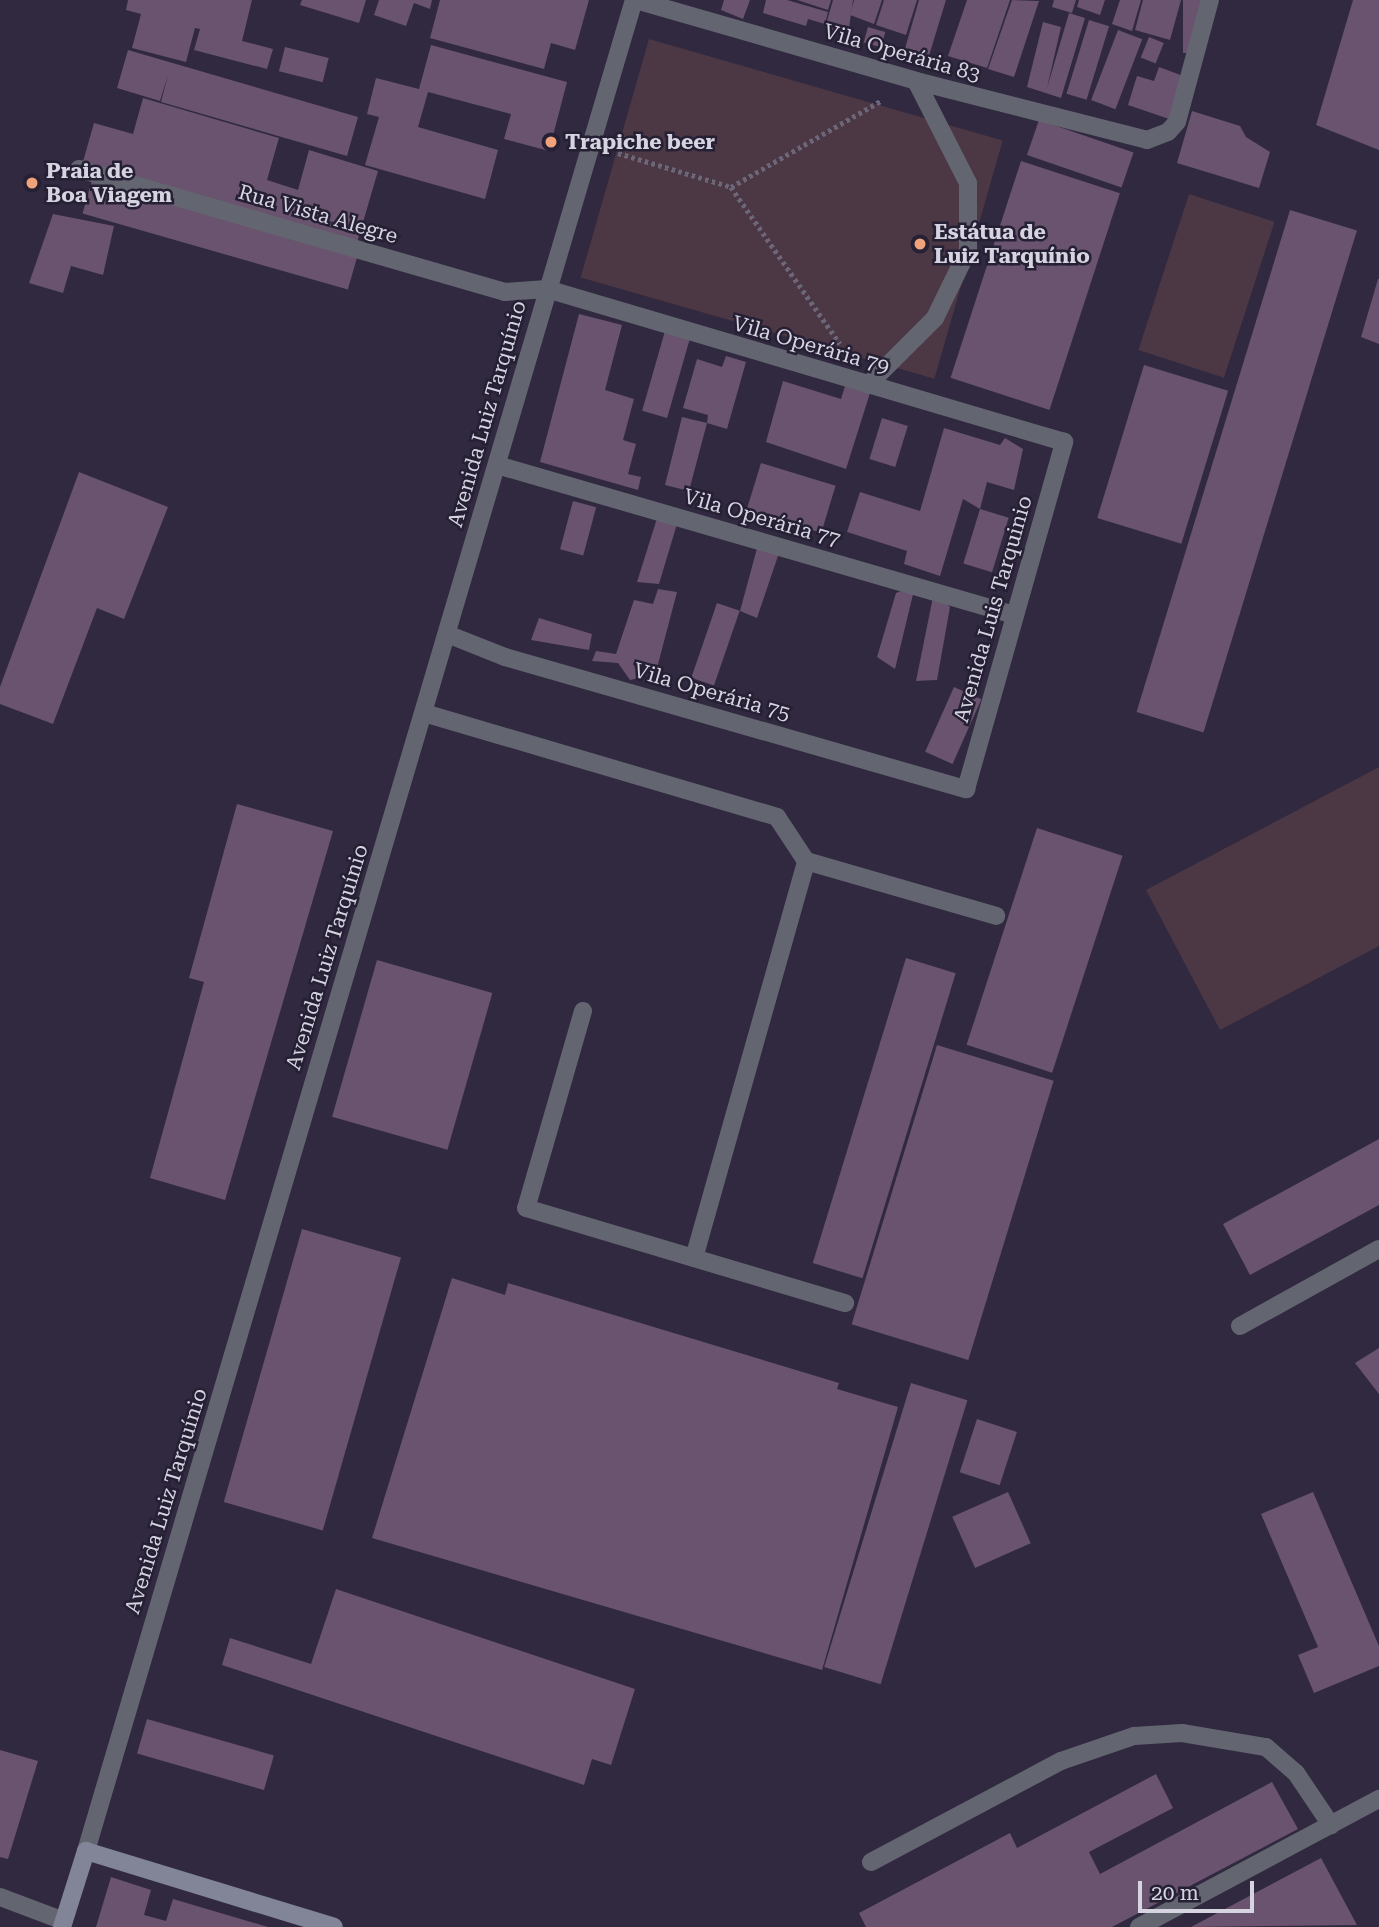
<!DOCTYPE html>
<html>
<head>
<meta charset="utf-8">
<style>
  body { margin:0 }
  #map { position:relative; width:1379px; height:1927px; overflow:hidden; background:#30293f; font-family:"Roboto Serif",serif }
  div>[style] { position:absolute }
  .green>* { inset:0; background:#4c3744; transform-origin:0 0 }
  .building>* { inset:0; background:#69536e; transform-origin:0 0 }
  .path>* { height:4.5px; margin-top:-2.25px; transform-origin:0; background:repeating-linear-gradient(90deg,#6c6679 0 3.5px,transparent 0 7px) }
  .service>* { height:18px; margin:-9px; padding:0 9px; transform-origin:9px; border-radius:9px; background:#636671 }
  .minor>* { height:18px; margin:-9px; padding:0 9px; transform-origin:9px; border-radius:9px; background:#636671 }
  .tertiary>* { height:18px; margin:-9px; padding:0 9px; transform-origin:9px; border-radius:9px; background:#636671 }
  .secondary>* { height:18px; margin:-9px; padding:0 9px; transform-origin:9px; border-radius:9px; background:#818597 }
  .dots>* { width:19px; height:19px; translate:-50% -50%; box-sizing:border-box; border:4px solid #262035; border-radius:50% }
  span { translate:-50% -50%; white-space:nowrap; text-align:center; line-height:1.15; -webkit-text-stroke:5px #262035; paint-order:stroke }
  .street-label { font-size:21px; color:#d7d4e2 }
  .poi-label { font-size:21px; color:#d7d4e2; font-weight:700 }
  .left { translate:0 -50%; text-align:left }
  .scale { position:absolute; left:1138px; top:1881px; width:116px; height:32px; box-sizing:border-box; border:4px solid #d7d4e2; border-top:0; padding-left:9px; font-size:21px; line-height:24px; white-space:nowrap; color:#d7d4e2; -webkit-text-stroke:5px #262035; paint-order:stroke }
</style>
</head>
<body>
<div id="map">
  <div class="green">
    <i style="left:649px;top:39px;width:368px;height:248px;rotate:16deg"></i>
    <i style="left:1189px;top:194px;width:90px;height:164px;rotate:18deg"></i>
    <i style="clip-path:polygon(1379px 767px,1379px 946px,1220px 1030px,1146px 890px)"></i>
  </div>
  <div class="building">
    <i style="clip-path:polygon(128px 0,252px 0,242px 41px,273px 49px,267px 69px,194px 50px,200px 29px,195px 28px,186px 62px,132px 48px,141px 14px,126px 10px)"></i>
    <i style="clip-path:polygon(302px 0,366px 0,359px 23px,300px 5px)"></i>
    <i style="clip-path:polygon(379px 0,432px 0,430px 9px,414px 3px,406px 26px,374px 15px)"></i>
    <i style="clip-path:polygon(440px 0,589px 0,575px 50px,551px 43px,544px 69px,430px 38px)"></i>
    <i style="clip-path:polygon(724px 0,750px 0,743px 19px,721px 10px)"></i>
    <i style="clip-path:polygon(766px 0,787px 0,828px 12px,825px 24px,808px 19px,806px 26px,763px 13px)"></i>
    <i style="clip-path:polygon(797px 0,831px 0,828px 10px)"></i>
    <i style="clip-path:polygon(833px 0,853px 0,848px 35px,825px 28px)"></i>
    <i style="clip-path:polygon(854px 0,882px 0,874px 24px,850px 15px)"></i>
    <i style="clip-path:polygon(884px 0,917px 0,906px 35px,876px 25px)"></i>
    <i style="clip-path:polygon(919px 0,946px 0,928px 59px,904px 52px)"></i>
    <i style="clip-path:polygon(967px 0,1010px 0,987px 68px,948px 56px)"></i>
    <i style="clip-path:polygon(1012px 0,1039px 1px,1014px 77px,988px 69px)"></i>
    <i style="clip-path:polygon(1054px 0,1076px 0,1072px 13px,1052px 7px)"></i>
    <i style="clip-path:polygon(1079px 0,1105px 0,1100px 15px,1077px 7px)"></i>
    <i style="clip-path:polygon(1120px 0,1141px 0,1132px 31px,1112px 24px)"></i>
    <i style="clip-path:polygon(1143px 0,1181px 0,1170px 40px,1135px 30px)"></i>
    <i style="left:1183px;top:0;width:21px;height:53px"></i>
    <i style="clip-path:polygon(1353px 0,1379px 0,1379px 150px,1316px 125px)"></i>
    <i style="clip-path:polygon(1069px 13px,1085px 18px,1061px 98px,1027px 87px,1043px 22px,1061px 27px,1047px 88px)"></i>
    <i style="left:1089px;top:20px;width:21px;height:77px;rotate:17deg"></i>
    <i style="left:868px;top:27px;width:18px;height:16px;rotate:16deg"></i>
    <i style="left:1118px;top:30px;width:26px;height:75px;rotate:21deg"></i>
    <i style="left:1149px;top:37px;width:16px;height:22px;rotate:22deg"></i>
    <i style="clip-path:polygon(431px 45px,567px 82px,549px 151px,504px 139px,511px 114px,428px 92px,418px 127px,498px 150px,485px 199px,365px 165px,379px 117px,367px 114px,376px 78px,419px 89px)"></i>
    <i style="left:285px;top:47px;width:45px;height:25px;rotate:14deg"></i>
    <i style="clip-path:polygon(128px 50px,358px 117px,347px 156px,161px 102px,168px 75px,160px 101px,117px 88px)"></i>
    <i style="clip-path:polygon(1159px 67px,1186px 77px,1172px 120px,1128px 105px,1137px 76px,1154px 81px)"></i>
    <i style="clip-path:polygon(143px 98px,279px 138px,267px 180px,298px 190px,309px 150px,378px 171px,356px 246px,82px 165px,94px 123px,133px 134px)"></i>
    <i style="clip-path:polygon(1192px 111px,1240px 126px,1246px 137px,1270px 152px,1259px 188px,1177px 163px)"></i>
    <i style="left:1039px;top:120px;width:100px;height:37px;rotate:19deg"></i>
    <i style="left:1021px;top:161px;width:104px;height:228px;rotate:18deg"></i>
    <i style="left:93px;top:177px;width:276px;height:38px;rotate:16deg"></i>
    <i style="left:1290px;top:210px;width:70px;height:525px;rotate:17deg"></i>
    <i style="clip-path:polygon(53px 214px,114px 226px,103px 275px,71px 266px,63px 293px,29px 283px)"></i>
    <i style="clip-path:polygon(1378px 279px,1379px 279px,1379px 344px,1361px 337px)"></i>
    <i style="clip-path:polygon(579px 314px,622px 325px,605px 390px,634px 399px,623px 440px,636px 444px,628px 474px,641px 477px,638px 490px,540px 462px)"></i>
    <i style="left:665px;top:331px;width:26px;height:83px;rotate:16deg"></i>
    <i style="clip-path:polygon(726px 356px,746px 362px,727px 429px,707px 423px,689px 491px,665px 485px,682px 417px,707px 423px,708px 415px,683px 408px,697px 359px,722px 367px)"></i>
    <i style="left:1144px;top:365px;width:88px;height:160px;rotate:17deg"></i>
    <i style="clip-path:polygon(783px 381px,841px 399px,845px 386px,870px 393px,846px 469px,766px 442px)"></i>
    <i style="left:882px;top:418px;width:27px;height:43px;rotate:17deg"></i>
    <i style="clip-path:polygon(944px 428px,1000px 445px,1005px 438px,1023px 449px,1014px 490px,987px 482px,980px 509px,963px 499px,940px 576px,904px 564px,907px 551px,847px 532px,860px 492px,920px 511px)"></i>
    <i style="left:761px;top:463px;width:78px;height:49px;rotate:17deg"></i>
    <i style="clip-path:polygon(79px 472px,168px 507px,124px 619px,97px 608px,53px 724px,0 704px,0 687px)"></i>
    <i style="left:573px;top:501px;width:24px;height:50px;rotate:15deg"></i>
    <i style="left:980px;top:509px;width:30px;height:57px;rotate:17deg"></i>
    <i style="clip-path:polygon(659px 512px,677px 524px,659px 584px,637px 582px)"></i>
    <i style="clip-path:polygon(759px 541px,781px 547px,757px 618px,740px 611px)"></i>
    <i style="clip-path:polygon(915px 586px,895px 669px,877px 657px,896px 593px)"></i>
    <i style="clip-path:polygon(658px 589px,677px 592px,656px 672px,633px 663px,639px 678px,630px 680px,618px 663px,592px 661px,596px 651px,616px 654px,634px 600px,653px 604px)"></i>
    <i style="clip-path:polygon(934px 592px,950px 607px,937px 680px,916px 681px)"></i>
    <i style="left:717px;top:603px;width:24px;height:79px;rotate:19deg"></i>
    <i style="clip-path:polygon(539px 618px,592px 634px,589px 650px,531px 640px)"></i>
    <i style="left:954px;top:687px;width:30px;height:71px;rotate:24deg"></i>
    <i style="clip-path:polygon(237px 804px,333px 831px,225px 1200px,150px 1178px,204px 982px,189px 978px)"></i>
    <i style="left:1037px;top:828px;width:90px;height:228px;rotate:18deg"></i>
    <i style="left:906px;top:958px;width:52px;height:319px;rotate:17deg"></i>
    <i style="left:377px;top:960px;width:120px;height:163px;rotate:16deg"></i>
    <i style="left:937px;top:1045px;width:122px;height:292px;rotate:17deg"></i>
    <i style="clip-path:polygon(1379px 1139px,1379px 1205px,1250px 1275px,1223px 1224px)"></i>
    <i style="left:302px;top:1229px;width:103px;height:284px;rotate:16deg"></i>
    <i style="clip-path:polygon(452px 1278px,505px 1295px,508px 1283px,839px 1383px,837px 1389px,898px 1407px,822px 1670px,372px 1538px)"></i>
    <i style="clip-path:polygon(1379px 1348px,1379px 1394px,1355px 1363px)"></i>
    <i style="left:911px;top:1383px;width:59px;height:297px;rotate:17deg"></i>
    <i style="left:977px;top:1419px;width:42px;height:56px;rotate:18deg"></i>
    <i style="left:1008px;top:1492px;width:56px;height:61px;rotate:66deg"></i>
    <i style="clip-path:polygon(1313px 1492px,1379px 1646px,1379px 1666px,1314px 1693px,1298px 1655px,1318px 1647px,1261px 1514px)"></i>
    <i style="clip-path:polygon(336px 1589px,635px 1689px,611px 1765px,592px 1759px,584px 1785px,222px 1665px,230px 1638px,311px 1664px)"></i>
    <i style="left:147px;top:1719px;width:132px;height:36px;rotate:16deg"></i>
    <i style="clip-path:polygon(0 1750px,38px 1761px,8px 1859px,0 1857px)"></i>
    <i style="clip-path:polygon(1156px 1774px,1173px 1808px,1089px 1852px,1100px 1874px,1272px 1782px,1298px 1829px,1112px 1927px,866px 1927px,859px 1913px,1010px 1833px,1017px 1848px)"></i>
    <i style="clip-path:polygon(1321px 1858px,1357px 1925px,1191px 1927px)"></i>
    <i style="clip-path:polygon(111px 1877px,151px 1890px,144px 1915px,166px 1921px,173px 1899px,268px 1927px,96px 1927px)"></i>
  </div>
  <div class="path">
    <i style="left:618px;top:153px;width:118px;rotate:16.7deg"></i>
    <i style="left:731px;top:187px;width:174px;rotate:-29.9deg"></i>
    <i style="left:731px;top:187px;width:191px;rotate:55.2deg"></i>
  </div>
  <div class="service">
    <i style="left:79px;top:169px;width:443px;rotate:16.1deg"></i>
    <i style="left:505px;top:292px;width:42px;rotate:-4.1deg"></i>
    <i style="left:424px;top:713px;width:368px;rotate:16.4deg"></i>
    <i style="left:777px;top:817px;width:53px;rotate:56.6deg"></i>
    <i style="left:806px;top:861px;width:198px;rotate:16.1deg"></i>
    <i style="left:583px;top:1011px;width:205px;rotate:106.1deg"></i>
    <i style="left:526px;top:1208px;width:333px;rotate:16.6deg"></i>
    <i style="left:694px;top:1258px;width:412px;rotate:-74.2deg"></i>
    <i style="left:1240px;top:1326px;width:159px;rotate:-29deg"></i>
    <i style="left:871px;top:1862px;width:215px;rotate:-28deg"></i>
    <i style="left:1061px;top:1761px;width:77px;rotate:-18.9deg"></i>
    <i style="left:1134px;top:1736px;width:48px;rotate:-3.6deg"></i>
    <i style="left:1182px;top:1733px;width:85px;rotate:9.5deg"></i>
    <i style="left:1266px;top:1747px;width:40px;rotate:41deg"></i>
    <i style="left:1296px;top:1773px;width:63px;rotate:56.1deg"></i>
    <i style="left:0;top:1897px;width:68px;rotate:20.6deg"></i>
    <i style="left:1139px;top:1927px;width:272px;rotate:-28.1deg"></i>
  </div>
  <div class="minor">
    <i style="left:636px;top:0;width:291px;rotate:16.1deg"></i>
    <i style="left:916px;top:81px;width:238px;rotate:14.3deg"></i>
    <i style="left:1147px;top:140px;width:22px;rotate:-21deg"></i>
    <i style="left:1168px;top:132px;width:13px;rotate:-48deg"></i>
    <i style="left:1177px;top:122px;width:126px;rotate:-74.9deg"></i>
    <i style="left:868px;top:385px;width:95px;rotate:-45deg"></i>
    <i style="left:935px;top:318px;width:76px;rotate:-64.1deg"></i>
    <i style="left:968px;top:250px;width:67px;rotate:-90deg"></i>
    <i style="left:968px;top:183px;width:114px;rotate:-117deg"></i>
    <i style="left:497px;top:465px;width:538px;rotate:16.18deg"></i>
    <i style="left:447px;top:634px;width:62px;rotate:21.6deg"></i>
    <i style="left:505px;top:657px;width:480px;rotate:16deg"></i>
    <i style="left:966px;top:789px;width:361px;rotate:-74.2deg"></i>
    <i style="left:1064px;top:442px;width:539px;rotate:-163.51deg"></i>
  </div>
  <div class="tertiary">
    <i style="left:86px;top:1851px;width:1930px;rotate:-73.51deg"></i>
  </div>
  <div class="secondary">
    <i style="left:62px;top:1927px;width:80px;rotate:-72.5deg"></i>
    <i style="left:86px;top:1851px;width:259px;rotate:17deg"></i>
  </div>
  <div class="dots">
    <i style="left:551px;top:142px;background:#f0a27a"></i>
    <i style="left:32px;top:183px;background:#f0a27a"></i>
    <i style="left:920px;top:244px;background:#f0a27a"></i>
  </div>
  <div class="street-label">
    <span style="left:902px;top:53px;rotate:16deg">Vila Operária 83</span>
    <span style="left:318px;top:214px;rotate:16deg">Rua Vista Alegre</span>
    <span style="left:811px;top:345px;rotate:16deg">Vila Operária 79</span>
    <span style="left:487px;top:414px;rotate:-74deg">Avenida Luiz Tarquínio</span>
    <span style="left:762px;top:518px;rotate:16deg">Vila Operária 77</span>
    <span style="left:993px;top:609px;rotate:-74deg">Avenida Luis Tarquinio</span>
    <span style="left:712px;top:692px;rotate:16deg">Vila Operária 75</span>
    <span style="left:327px;top:957px;rotate:-73deg">Avenida Luiz Tarquínio</span>
    <span style="left:166px;top:1501px;rotate:-73deg">Avenida Luiz Tarquínio</span>
  </div>
  <div class="poi-label">
    <span class="left" style="left:565px;top:142px">Trapiche beer</span>
    <span class="left" style="left:46px;top:183px">Praia de<br>Boa Viagem</span>
    <span class="left" style="left:934px;top:244px">Estátua de<br>Luiz Tarquínio</span>
  </div>
  <div class="scale">20 m</div>
</div>
</body>
</html>
